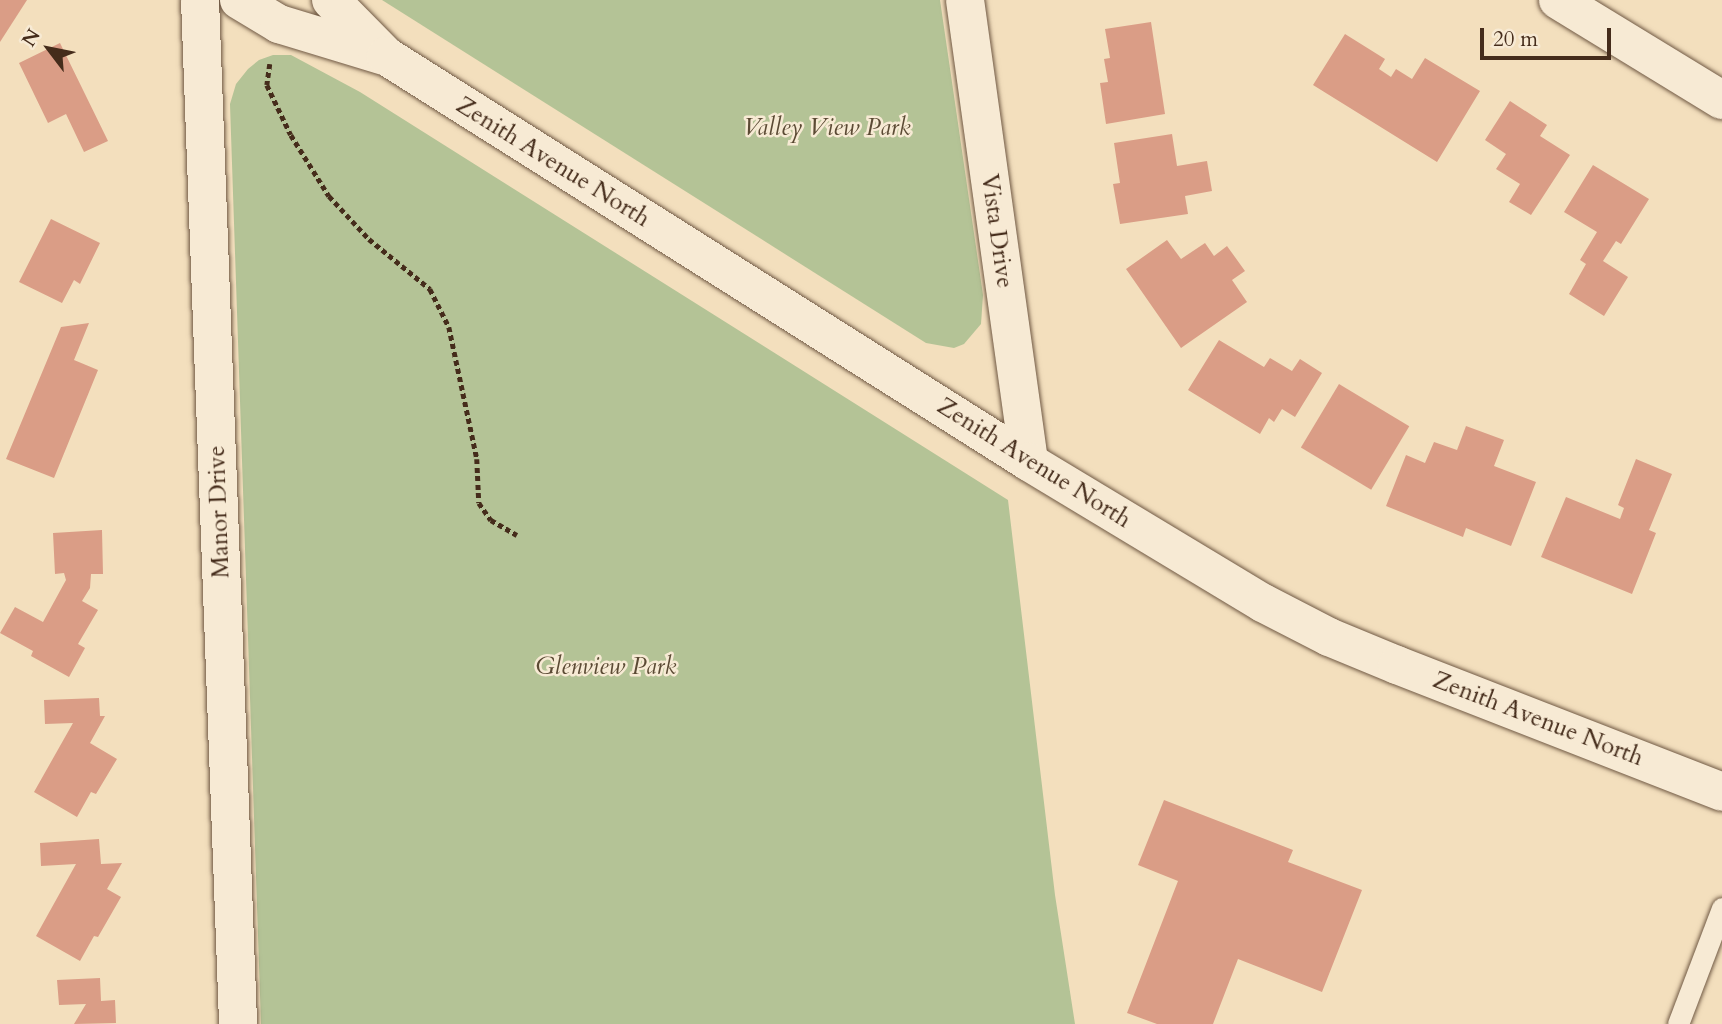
<!DOCTYPE html>
<html>
<head>
<meta charset="utf-8">
<style>
  body { margin:0 }
  #map { position:relative; width:1722px; height:1024px; overflow:hidden; background:#f3dfbd; font-family:Cardo,serif }
  div>[style] { position:absolute }
  .green>* { inset:0; background:#b4c396 }
  .building>* { inset:0; background:#da9d86; transform-origin:0 0 }
  .path>* { height:4.5px; margin-top:-2.25px; transform-origin:0; background:repeating-linear-gradient(90deg,#452c1b 0 5px,transparent 0 8.5px) }
  .roads { filter:drop-shadow(0 0 2px #705944) drop-shadow(0 0 2px #705944) }
  .lane>* { height:21px; margin:-10.5px; padding:0 10.5px; transform-origin:10.5px; border-radius:10.5px; background:#f7ead4 }
  .street>* { height:38px; margin:-19px; padding:0 19px; transform-origin:19px; border-radius:19px; background:#f7ead4 }
  .secondary>* { height:38px; margin:-19px; padding:0 19px; transform-origin:19px; border-radius:19px; background:#f7ead4 }
  span { translate:-50% -50%; white-space:nowrap; text-align:center; line-height:1.15; -webkit-text-stroke:5px #f7ead4; paint-order:stroke }
  .park-label { font-size:24px; color:#5b4a34; font-style:italic }
  .street-label { font-size:24px; color:#452c1b }
  .north { position:absolute; left:14px; top:14px; width:70px; height:70px; -webkit-text-stroke:5px #f7ead4; paint-order:stroke; rotate:302deg; font-size:19px; font-weight:700; line-height:28px; text-align:center; color:#452c1b }
  .north::after { content:''; display:block; margin:auto; width:24px; height:32px; background:#452c1b; clip-path:polygon(50% 0,100% 100%,50% 72%,0 100%) }
  .scale { position:absolute; left:1480px; top:28px; width:131px; height:32px; box-sizing:border-box; border:4px solid #452c1b; border-top:0; padding-left:9px; font-size:21px; line-height:24px; white-space:nowrap; color:#452c1b; -webkit-text-stroke:5px #f7ead4; paint-order:stroke }
</style>
</head>
<body>
<div id="map">
  <div class="green">
    <i style="clip-path:polygon(382px 0,940px 0,983px 295px,981px 324px,964px 344px,954px 348px,926px 343px)"></i>
    <i style="clip-path:polygon(273px 55px,291px 55px,360px 92px,1008px 500px,1055px 895px,1075px 1024px,261px 1024px,230px 104px,236px 84px,248px 69px,259px 60px)"></i>
  </div>
  <div class="building">
    <i style="clip-path:polygon(0 0,27px 0,0 42px)"></i>
    <i style="clip-path:polygon(1151px 22px,1165px 114px,1106px 124px,1100px 83px,1108px 82px,1104px 59px,1110px 58px,1105px 29px)"></i>
    <i style="clip-path:polygon(1345px 34px,1385px 59px,1379px 69px,1391px 77px,1396px 69px,1412px 79px,1425px 58px,1480px 91px,1437px 162px,1313px 85px)"></i>
    <i style="clip-path:polygon(60px 43px,108px 141px,84px 152px,66px 114px,48px 123px,19px 63px)"></i>
    <i style="clip-path:polygon(1510px 101px,1547px 125px,1540px 136px,1570px 155px,1531px 215px,1509px 202px,1520px 184px,1496px 169px,1506px 154px,1485px 140px)"></i>
    <i style="clip-path:polygon(1172px 134px,1177px 166px,1207px 161px,1212px 191px,1185px 196px,1188px 214px,1120px 224px,1113px 184px,1120px 183px,1114px 143px)"></i>
    <i style="clip-path:polygon(1593px 165px,1649px 199px,1621px 244px,1616px 241px,1603px 261px,1628px 277px,1604px 316px,1569px 294px,1586px 264px,1580px 260px,1597px 232px,1564px 212px)"></i>
    <i style="clip-path:polygon(51px 219px,100px 243px,80px 284px,74px 280px,62px 303px,19px 282px)"></i>
    <i style="clip-path:polygon(1167px 240px,1181px 259px,1205px 243px,1214px 256px,1227px 246px,1245px 271px,1232px 280px,1247px 302px,1181px 348px,1126px 269px)"></i>
    <i style="clip-path:polygon(89px 323px,74px 360px,98px 370px,54px 478px,6px 459px,61px 327px)"></i>
    <i style="clip-path:polygon(1219px 340px,1264px 367px,1270px 358px,1292px 371px,1300px 359px,1322px 373px,1295px 417px,1282px 409px,1274px 422px,1269px 418px,1260px 434px,1188px 390px)"></i>
    <i style="left:1339px;top:384px;width:82px;height:74px;rotate:31deg"></i>
    <i style="clip-path:polygon(1466px 426px,1504px 440px,1494px 466px,1536px 482px,1511px 546px,1466px 528px,1463px 537px,1386px 506px,1406px 455px,1425px 463px,1434px 442px,1457px 450px)"></i>
    <i style="clip-path:polygon(1636px 459px,1672px 474px,1649px 530px,1656px 533px,1632px 594px,1541px 557px,1566px 497px,1620px 519px,1624px 508px,1618px 505px)"></i>
    <i style="clip-path:polygon(102px 530px,103px 574px,91px 574px,90px 588px,82px 601px,98px 610px,78px 644px,85px 648px,69px 677px,31px 656px,33px 651px,0 633px,15px 607px,43px 622px,66px 580px,64px 573px,55px 574px,53px 533px)"></i>
    <i style="clip-path:polygon(99px 698px,100px 716px,105px 716px,90px 743px,117px 759px,96px 794px,91px 792px,77px 817px,34px 792px,73px 723px,45px 724px,44px 700px)"></i>
    <i style="clip-path:polygon(1164px 800px,1293px 850px,1288px 862px,1362px 890px,1322px 992px,1238px 959px,1213px 1024px,1157px 1024px,1127px 1013px,1178px 881px,1138px 865px)"></i>
    <i style="clip-path:polygon(99px 839px,101px 864px,122px 863px,107px 889px,121px 897px,98px 937px,94px 936px,80px 961px,36px 936px,76px 864px,41px 866px,40px 843px)"></i>
    <i style="clip-path:polygon(100px 978px,101px 1001px,115px 1000px,116px 1023px,74px 1024px,86px 1004px,59px 1005px,57px 980px)"></i>
  </div>
  <div class="path">
    <i style="left:270px;top:64px;width:21px;rotate:98deg"></i>
    <i style="left:267px;top:85px;width:55px;rotate:64.4deg"></i>
    <i style="left:291px;top:135px;width:72px;rotate:58.1deg"></i>
    <i style="left:329px;top:196px;width:59px;rotate:47.1deg"></i>
    <i style="left:369px;top:239px;width:79px;rotate:39.3deg"></i>
    <i style="left:430px;top:289px;width:42px;rotate:63.4deg"></i>
    <i style="left:449px;top:327px;width:135px;rotate:78deg"></i>
    <i style="left:477px;top:459px;width:44px;rotate:87.4deg"></i>
    <i style="left:479px;top:503px;width:21px;rotate:55deg"></i>
    <i style="left:491px;top:520px;width:30px;rotate:30deg"></i>
  </div>
  <div class="roads">
    <div class="lane">
      <i style="left:1678px;top:1024px;width:124px;rotate:-69.2deg"></i>
    </div>
    <div class="street">
      <i style="left:200px;top:0;width:1025px;rotate:87.87deg"></i>
      <i style="left:965px;top:0;width:466px;rotate:82.1deg"></i>
      <i style="left:1558px;top:0;width:192px;rotate:31.4deg"></i>
    </div>
    <div class="secondary">
      <i style="left:239px;top:0;width:47px;rotate:31deg"></i>
      <i style="left:279px;top:24px;width:110px;rotate:16.9deg"></i>
      <i style="left:331px;top:0;width:78px;rotate:45.5deg"></i>
      <i style="left:386px;top:56px;width:760px;rotate:32.27deg"></i>
      <i style="left:1029px;top:462px;width:273px;rotate:31.1deg"></i>
      <i style="left:1263px;top:603px;width:74px;rotate:27.3deg"></i>
      <i style="left:1329px;top:637px;width:74px;rotate:22.4deg"></i>
      <i style="left:1397px;top:665px;width:349px;rotate:21.3deg"></i>
    </div>
  </div>
  <div class="park-label">
    <span style="left:827px;top:128px">Valley View Park</span>
    <span style="left:606px;top:667px">Glenview Park</span>
  </div>
  <div class="street-label">
    <span style="left:553px;top:162px;rotate:32deg">Zenith Avenue North</span>
    <span style="left:997px;top:231px;rotate:82deg">Vista Drive</span>
    <span style="left:1034px;top:463px;rotate:32deg">Zenith Avenue North</span>
    <span style="left:219px;top:512px;rotate:-92deg">Manor Drive</span>
    <span style="left:1538px;top:719px;rotate:21deg">Zenith Avenue North</span>
  </div>
  <div class="north">N</div>
  <div class="scale">20 m</div>
</div>
</body>
</html>
